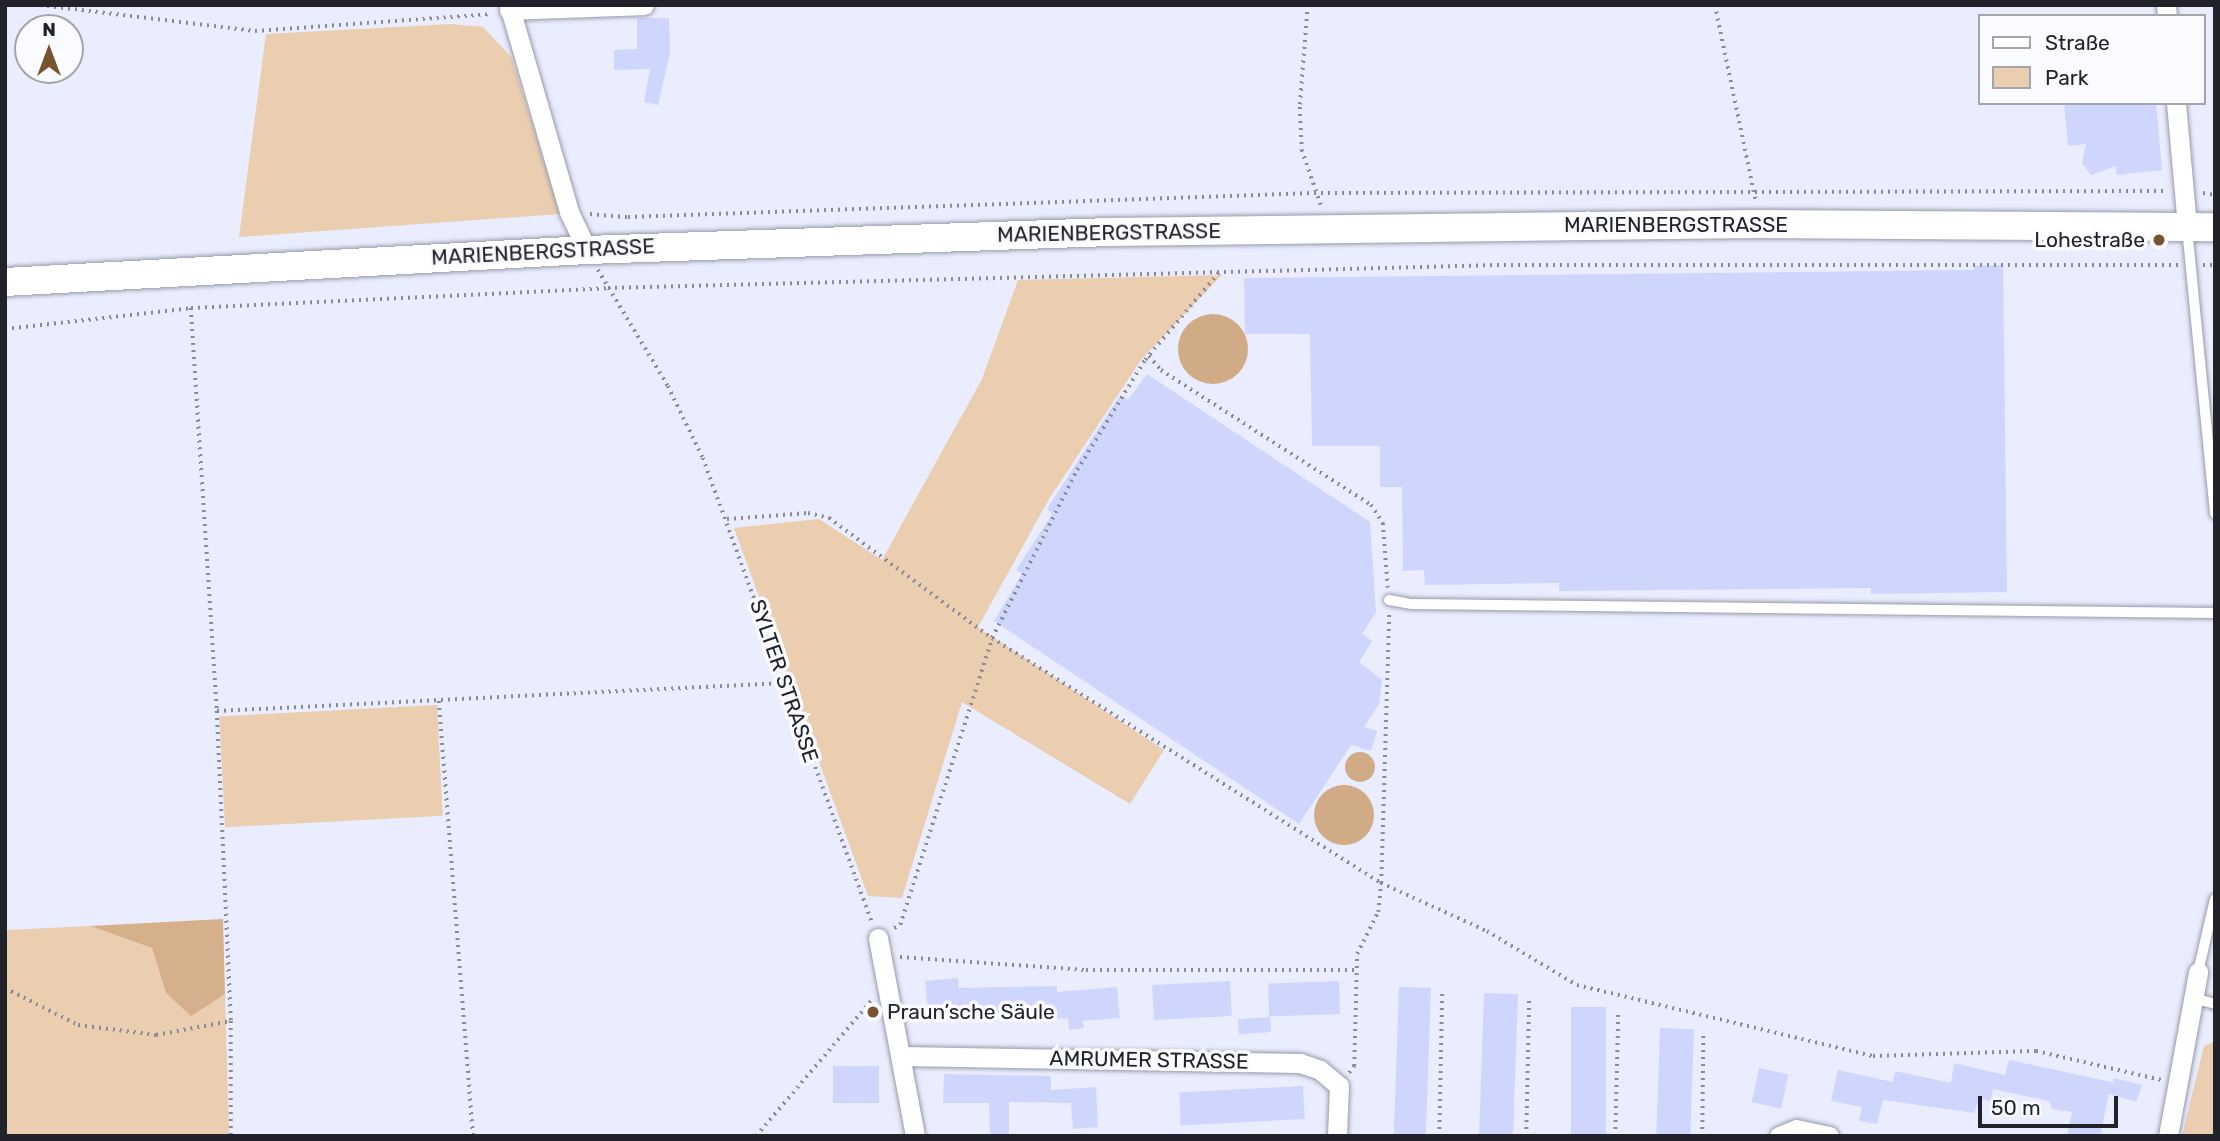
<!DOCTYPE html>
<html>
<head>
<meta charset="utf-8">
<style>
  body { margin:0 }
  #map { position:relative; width:2220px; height:1141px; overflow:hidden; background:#eaedfd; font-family:Rubik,sans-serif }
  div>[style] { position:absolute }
  .green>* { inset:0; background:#ebcdb0; transform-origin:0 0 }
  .forest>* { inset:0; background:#d5b08b }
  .water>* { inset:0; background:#d0ab85 }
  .round { border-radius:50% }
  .building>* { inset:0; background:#cfd6fd; transform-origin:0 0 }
  .path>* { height:3.5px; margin-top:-1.75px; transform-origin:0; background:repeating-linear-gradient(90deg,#898b97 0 2px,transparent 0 7px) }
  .roads { filter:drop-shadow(0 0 2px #969aab) drop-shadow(0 0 2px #969aab) }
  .lane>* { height:10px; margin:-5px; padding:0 5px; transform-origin:5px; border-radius:5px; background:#fff }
  .street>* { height:19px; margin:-9.5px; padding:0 9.5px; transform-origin:9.5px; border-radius:9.5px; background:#fff }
  .secondary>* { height:28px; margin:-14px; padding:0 14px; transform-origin:14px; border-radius:14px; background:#fff }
  .dots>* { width:19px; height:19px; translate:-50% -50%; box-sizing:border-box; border:4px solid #fafbff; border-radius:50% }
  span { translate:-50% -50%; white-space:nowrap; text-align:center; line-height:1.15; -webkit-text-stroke:7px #fafbff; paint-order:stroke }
  .street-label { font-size:21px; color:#22232a }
  .poi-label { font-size:21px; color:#22232a }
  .right { translate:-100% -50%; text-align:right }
  .left { translate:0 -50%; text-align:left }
  .frame { position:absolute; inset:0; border:7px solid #22232a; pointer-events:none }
  .legend { position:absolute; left:1978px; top:14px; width:228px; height:91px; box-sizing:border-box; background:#fafbff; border:2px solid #a4a5aa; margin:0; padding:9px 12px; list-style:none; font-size:21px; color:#22232a }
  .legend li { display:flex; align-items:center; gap:14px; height:35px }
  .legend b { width:35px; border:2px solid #a4a5aa }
  .north { position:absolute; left:14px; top:14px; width:70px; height:70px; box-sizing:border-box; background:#fafbff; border:2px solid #a4a5aa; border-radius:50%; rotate:0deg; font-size:19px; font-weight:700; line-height:28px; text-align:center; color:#22232a }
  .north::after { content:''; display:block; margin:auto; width:24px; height:32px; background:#77542d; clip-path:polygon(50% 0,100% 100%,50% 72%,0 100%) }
  .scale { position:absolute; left:1978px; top:1096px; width:140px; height:32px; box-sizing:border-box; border:4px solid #22232a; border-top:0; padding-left:9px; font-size:21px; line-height:24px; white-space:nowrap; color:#22232a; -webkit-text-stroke:5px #fafbff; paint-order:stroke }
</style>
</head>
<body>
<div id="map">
  <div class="green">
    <i style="clip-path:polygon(451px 24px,483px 27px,512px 58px,560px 214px,239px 237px,266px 34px)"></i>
    <i style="clip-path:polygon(1222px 275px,1141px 360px,1049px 499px,978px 627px,1164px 750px,1130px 804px,962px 702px,902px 898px,868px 896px,734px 528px,819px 519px,882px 560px,982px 379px,1018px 280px)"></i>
    <i style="left:437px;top:705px;width:111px;height:218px;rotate:87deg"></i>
    <i style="clip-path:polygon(90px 926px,152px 948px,166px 993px,191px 1015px,225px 994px,229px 1134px,5px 1136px,5px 930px)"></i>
    <i style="clip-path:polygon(2215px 1041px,2215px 1136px,2182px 1136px,2204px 1046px)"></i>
  </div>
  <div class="forest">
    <i style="clip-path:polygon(223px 919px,225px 994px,191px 1016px,166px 993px,152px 948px,90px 926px)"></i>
  </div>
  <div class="water">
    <i class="round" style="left:1178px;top:314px;width:70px;height:70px"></i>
    <i class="round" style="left:1345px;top:752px;width:30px;height:30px"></i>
    <i class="round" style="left:1314px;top:785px;width:60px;height:60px"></i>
  </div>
  <div class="building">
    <i style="clip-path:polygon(637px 18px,669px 18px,670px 52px,658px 105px,644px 102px,650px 69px,614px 70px,614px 50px,637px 49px)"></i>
    <i style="clip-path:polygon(2064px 103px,2156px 103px,2162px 170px,2117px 175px,2116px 166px,2091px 175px,2082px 163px,2086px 144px,2068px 146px)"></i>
    <i style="clip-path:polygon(2003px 265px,2007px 592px,1871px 594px,1871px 588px,1559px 591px,1559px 583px,1425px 585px,1424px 570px,1403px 571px,1402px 487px,1380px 487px,1380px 446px,1312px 446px,1310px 334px,1245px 334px,1244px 278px,1974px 270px,1974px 266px)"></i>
    <i style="clip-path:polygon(1147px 374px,1370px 522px,1376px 612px,1362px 634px,1372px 641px,1359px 662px,1382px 680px,1379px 704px,1364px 727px,1377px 731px,1371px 751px,1351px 745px,1299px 824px,994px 621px,1022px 574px,1016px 570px,1052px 514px,1047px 509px,1120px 395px,1128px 400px)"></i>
    <i style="clip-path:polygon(958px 978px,959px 988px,1057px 986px,1057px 992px,1117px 987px,1120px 1018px,1083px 1021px,1084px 1028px,1069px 1030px,1068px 1018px,1044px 1019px,1044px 1012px,979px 1014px,978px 1005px,928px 1010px,925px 981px)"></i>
    <i style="left:1230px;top:981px;width:35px;height:78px;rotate:87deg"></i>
    <i style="left:1339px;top:981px;width:33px;height:71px;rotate:88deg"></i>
    <i style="left:1399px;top:987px;width:32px;height:149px;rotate:2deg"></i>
    <i style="left:1484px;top:993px;width:34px;height:143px;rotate:2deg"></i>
    <i style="left:1571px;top:1007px;width:35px;height:129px"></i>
    <i style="left:1270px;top:1017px;width:15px;height:32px;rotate:86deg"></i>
    <i style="left:1660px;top:1028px;width:34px;height:108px;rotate:2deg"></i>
    <i style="clip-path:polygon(2009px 1060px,2112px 1082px,2111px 1087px,2114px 1078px,2142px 1085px,2136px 1102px,2109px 1094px,2100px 1136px,2067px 1136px,2072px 1112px,2052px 1109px,2049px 1101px,1993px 1089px,1991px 1101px,1980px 1099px,1974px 1113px,1883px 1100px,1877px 1124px,1859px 1121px,1862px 1107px,1831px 1101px,1838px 1070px,1893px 1082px,1895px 1071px,1951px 1083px,1954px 1063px,2005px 1075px)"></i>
    <i style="left:833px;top:1066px;width:46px;height:37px"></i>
    <i style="left:1759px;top:1068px;width:30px;height:35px;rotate:12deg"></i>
    <i style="clip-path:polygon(944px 1074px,1051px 1076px,1051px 1090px,1096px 1087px,1098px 1127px,1073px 1129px,1071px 1103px,1009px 1102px,1009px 1136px,990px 1136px,989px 1103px,943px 1103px)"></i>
    <i style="left:1303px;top:1086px;width:33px;height:124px;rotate:87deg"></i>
  </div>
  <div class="path">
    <i style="left:40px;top:5px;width:217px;rotate:6.9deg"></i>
    <i style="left:255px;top:31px;width:236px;rotate:-4.1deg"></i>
    <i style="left:1308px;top:5px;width:102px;rotate:94.5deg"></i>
    <i style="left:1300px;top:107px;width:43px;rotate:87.3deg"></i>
    <i style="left:1302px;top:150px;width:61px;rotate:71deg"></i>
    <i style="left:1715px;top:5px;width:201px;rotate:78.2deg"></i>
    <i style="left:2203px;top:193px;width:12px;rotate:9deg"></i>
    <i style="left:590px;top:214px;width:38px;rotate:5deg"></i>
    <i style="left:628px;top:217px;width:686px;rotate:-2deg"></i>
    <i style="left:1314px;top:193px;width:853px;rotate:-0.13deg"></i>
    <i style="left:2203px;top:265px;width:12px"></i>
    <i style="left:598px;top:270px;width:135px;rotate:58.9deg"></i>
    <i style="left:668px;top:386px;width:80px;rotate:64.1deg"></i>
    <i style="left:703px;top:458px;width:495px;rotate:70deg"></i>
    <i style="left:191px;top:308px;width:404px;rotate:86.3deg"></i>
    <i style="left:217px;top:711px;width:310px;rotate:87.4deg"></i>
    <i style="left:231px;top:1021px;width:115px;rotate:90deg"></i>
    <i style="left:5px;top:329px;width:187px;rotate:-6.4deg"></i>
    <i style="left:191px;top:308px;width:417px;rotate:-2.7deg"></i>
    <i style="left:608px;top:288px;width:889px;rotate:-1.48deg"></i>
    <i style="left:1497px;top:265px;width:681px"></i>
    <i style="left:1149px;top:356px;width:18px;rotate:49deg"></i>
    <i style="left:1161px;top:370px;width:250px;rotate:32.7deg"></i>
    <i style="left:1371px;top:505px;width:22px;rotate:56deg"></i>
    <i style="left:1383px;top:523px;width:65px;rotate:85.6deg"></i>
    <i style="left:727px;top:519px;width:81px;rotate:-4.2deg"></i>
    <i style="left:808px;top:513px;width:22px;rotate:13deg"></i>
    <i style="left:829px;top:518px;width:202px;rotate:36.4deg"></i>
    <i style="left:992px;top:638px;width:460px;rotate:32.2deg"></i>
    <i style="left:1381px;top:883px;width:116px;rotate:24.4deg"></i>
    <i style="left:1487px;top:931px;width:105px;rotate:31deg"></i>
    <i style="left:1577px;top:985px;width:304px;rotate:13.5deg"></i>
    <i style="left:1873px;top:1056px;width:163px;rotate:-1.8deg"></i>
    <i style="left:2036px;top:1051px;width:129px;rotate:13deg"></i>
    <i style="left:439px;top:701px;width:436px;rotate:85.5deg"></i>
    <i style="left:217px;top:711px;width:568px;rotate:-2.83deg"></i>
    <i style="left:894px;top:928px;width:7px;rotate:-27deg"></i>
    <i style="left:900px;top:925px;width:301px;rotate:-72.2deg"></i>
    <i style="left:992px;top:638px;width:188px;rotate:-63.2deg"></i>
    <i style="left:1077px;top:470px;width:129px;rotate:-58.3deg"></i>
    <i style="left:1145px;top:360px;width:116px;rotate:-49.9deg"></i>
    <i style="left:900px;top:957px;width:186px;rotate:4deg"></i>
    <i style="left:1086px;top:970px;width:270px"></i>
    <i style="left:5px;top:988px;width:82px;rotate:26.9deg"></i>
    <i style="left:78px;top:1025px;width:79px;rotate:7.3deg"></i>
    <i style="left:156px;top:1035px;width:76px;rotate:-10.6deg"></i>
    <i style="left:1349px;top:1073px;width:9px;rotate:-54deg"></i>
    <i style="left:1354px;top:1066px;width:112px;rotate:-88.5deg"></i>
    <i style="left:1357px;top:954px;width:47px;rotate:-63.4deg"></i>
    <i style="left:1378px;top:912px;width:29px;rotate:-84deg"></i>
    <i style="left:1381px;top:883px;width:270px;rotate:-88.3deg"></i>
    <i style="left:756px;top:1136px;width:177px;rotate:-49.6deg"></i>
    <i style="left:1439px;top:1136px;width:144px;rotate:-88.8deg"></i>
    <i style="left:1526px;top:1136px;width:139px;rotate:-88.8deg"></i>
    <i style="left:1615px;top:1136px;width:121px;rotate:-88.6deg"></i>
    <i style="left:1702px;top:1136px;width:101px;rotate:-89.4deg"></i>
  </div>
  <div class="roads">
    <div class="lane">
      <i style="left:2187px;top:228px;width:287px;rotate:84.4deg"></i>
      <i style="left:1389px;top:600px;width:22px;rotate:10deg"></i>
      <i style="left:1411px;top:604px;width:804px;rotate:0.64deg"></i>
      <i style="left:2198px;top:972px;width:75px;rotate:-76.9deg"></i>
      <i style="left:2194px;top:998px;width:22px;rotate:16deg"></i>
    </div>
    <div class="street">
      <i style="left:509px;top:5px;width:216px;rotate:73.8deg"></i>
      <i style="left:569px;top:212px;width:42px;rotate:64.7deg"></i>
      <i style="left:2166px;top:5px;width:11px;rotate:85deg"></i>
      <i style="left:509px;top:10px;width:135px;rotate:-2.1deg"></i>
      <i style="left:2176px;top:103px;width:124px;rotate:84.9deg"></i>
      <i style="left:878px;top:938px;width:201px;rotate:79.4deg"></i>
      <i style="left:901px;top:1056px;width:399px;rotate:1deg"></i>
      <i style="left:1300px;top:1063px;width:21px;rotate:19deg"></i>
      <i style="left:1320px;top:1070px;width:25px;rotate:40deg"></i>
      <i style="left:1339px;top:1086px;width:50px;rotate:92.3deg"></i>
      <i style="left:1779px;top:1136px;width:18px;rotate:-22deg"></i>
      <i style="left:1796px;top:1129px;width:34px;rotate:12deg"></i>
      <i style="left:2168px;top:1136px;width:167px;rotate:-79.6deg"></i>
    </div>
    <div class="secondary">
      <i style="left:5px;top:282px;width:583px;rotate:-3.15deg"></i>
      <i style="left:587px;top:250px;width:524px;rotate:-1.97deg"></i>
      <i style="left:1111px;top:232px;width:645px;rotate:-0.71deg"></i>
      <i style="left:1756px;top:224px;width:459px;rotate:0.4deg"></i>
    </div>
  </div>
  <div class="dots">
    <i style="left:2159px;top:240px;background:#77542d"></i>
    <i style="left:873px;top:1012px;background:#77542d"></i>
  </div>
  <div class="street-label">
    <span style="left:1676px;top:225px">MARIENBERGSTRASSE</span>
    <span style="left:1109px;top:233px;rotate:-1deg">MARIENBERGSTRASSE</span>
    <span style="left:543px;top:252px;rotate:-3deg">MARIENBERGSTRASSE</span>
    <span style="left:784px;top:681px;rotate:71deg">SYLTER STRASSE</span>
    <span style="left:1149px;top:1060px;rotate:1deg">AMRUMER STRASSE</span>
  </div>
  <div class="poi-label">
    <span class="right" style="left:2145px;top:240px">Lohestraße</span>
    <span class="left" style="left:887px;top:1012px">Praun’sche Säule</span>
  </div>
  <div class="frame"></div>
  <ul class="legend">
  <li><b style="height:9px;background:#fff"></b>Straße</li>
  <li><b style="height:19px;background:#ebcdb0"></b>Park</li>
  </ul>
  <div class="north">N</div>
  <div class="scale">50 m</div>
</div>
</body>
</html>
